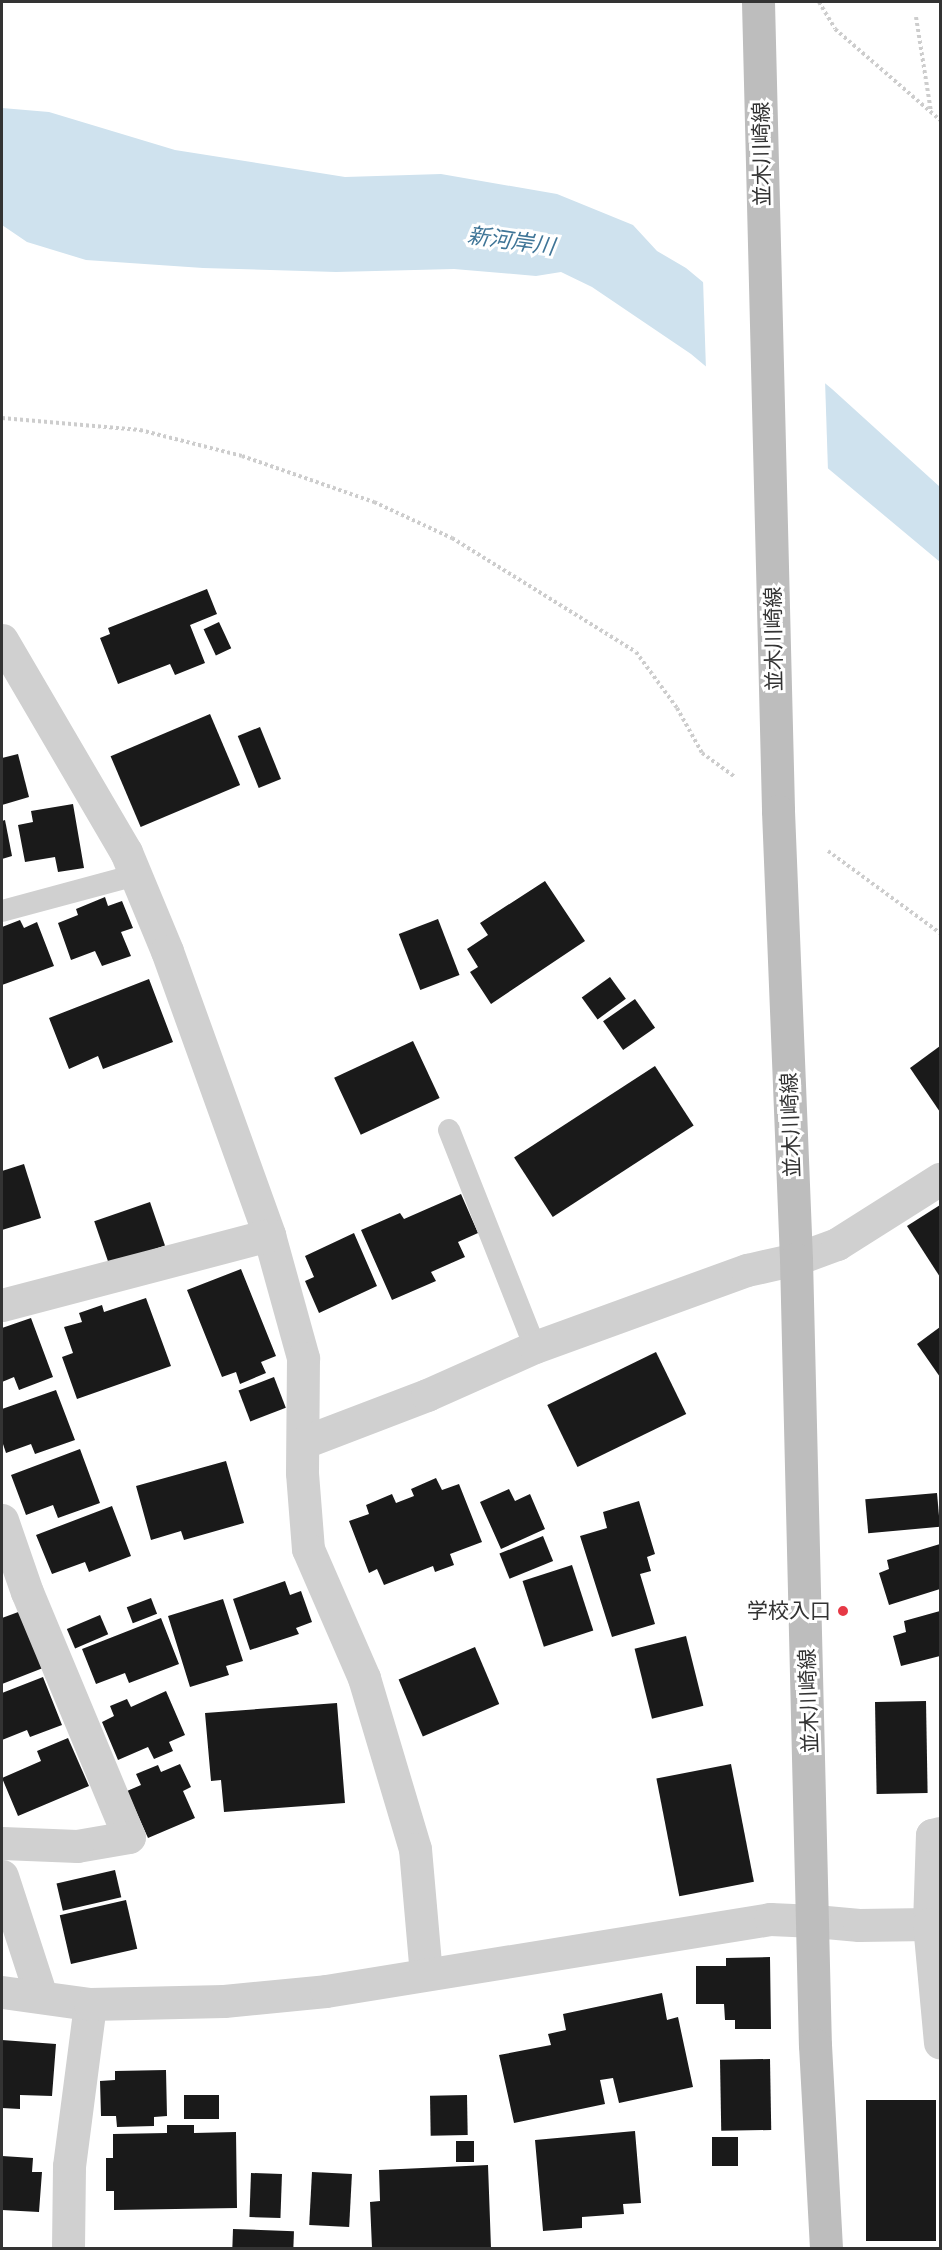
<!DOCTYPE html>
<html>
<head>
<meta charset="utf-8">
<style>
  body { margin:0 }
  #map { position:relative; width:942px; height:2250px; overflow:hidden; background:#fff; font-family:"PT Sans Narrow","Noto Sans JP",sans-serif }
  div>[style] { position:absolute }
  .water>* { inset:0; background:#cfe2ee }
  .pier>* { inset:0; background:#fff }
  .building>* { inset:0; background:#1a1a1a; transform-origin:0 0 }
  .path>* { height:4px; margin-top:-2px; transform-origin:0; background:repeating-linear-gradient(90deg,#cdcdcd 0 3px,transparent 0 6px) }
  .service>* { height:22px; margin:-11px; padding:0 11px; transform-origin:11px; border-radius:11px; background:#d0d0d0 }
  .minor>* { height:33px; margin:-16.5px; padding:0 16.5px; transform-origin:16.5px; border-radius:16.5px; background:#d0d0d0 }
  .tertiary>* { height:33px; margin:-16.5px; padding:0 16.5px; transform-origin:16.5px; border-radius:16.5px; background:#d0d0d0 }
  .secondary>* { height:33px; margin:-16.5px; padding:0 16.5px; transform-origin:16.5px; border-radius:16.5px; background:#bdbdbd }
  .dots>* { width:16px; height:16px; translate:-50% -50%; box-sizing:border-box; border:3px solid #fff; border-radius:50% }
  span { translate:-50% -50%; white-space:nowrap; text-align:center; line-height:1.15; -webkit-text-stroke:6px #fff; paint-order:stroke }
  .street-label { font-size:21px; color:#333 }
  .poi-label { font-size:21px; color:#333 }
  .right { translate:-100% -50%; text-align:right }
  .water-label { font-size:22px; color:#3f7597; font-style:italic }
  .frame { position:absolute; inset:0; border:3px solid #333; pointer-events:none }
</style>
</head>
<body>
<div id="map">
  <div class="water">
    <i style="clip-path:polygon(2px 108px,49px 112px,175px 150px,345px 177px,441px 174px,557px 194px,633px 225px,657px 251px,686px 268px,832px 389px,940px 487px,940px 562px,691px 354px,592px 287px,561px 272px,536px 276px,454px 269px,336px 272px,203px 268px,86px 260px,27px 242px,2px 225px)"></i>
  </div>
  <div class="pier">
    <i style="clip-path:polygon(703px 279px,825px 380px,828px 471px,706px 370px)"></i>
  </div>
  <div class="building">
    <i style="clip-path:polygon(207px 589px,217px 614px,190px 625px,205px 663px,175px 675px,170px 664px,118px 684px,100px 638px,110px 634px,108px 628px)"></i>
    <i style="left:219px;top:622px;width:29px;height:17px;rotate:65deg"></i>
    <i style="left:210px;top:714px;width:77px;height:108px;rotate:67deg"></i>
    <i style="left:260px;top:727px;width:56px;height:24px;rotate:68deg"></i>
    <i style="clip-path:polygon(18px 754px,29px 797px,2px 805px,2px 758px)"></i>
    <i style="clip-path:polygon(73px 804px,84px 868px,58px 872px,55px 857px,25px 862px,18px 825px,33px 822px,31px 811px)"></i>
    <i style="clip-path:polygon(5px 820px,12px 856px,2px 859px,2px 821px)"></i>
    <i style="clip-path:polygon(545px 881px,585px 941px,491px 1004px,470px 972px,478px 967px,467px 949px,488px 935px,480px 923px)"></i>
    <i style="clip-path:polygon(105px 897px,108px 906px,122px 901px,133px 928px,121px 932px,131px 956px,102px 966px,95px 951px,71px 960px,58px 923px,78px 915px,76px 909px)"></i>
    <i style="left:438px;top:919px;width:60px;height:42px;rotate:69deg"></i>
    <i style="clip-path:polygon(20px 920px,24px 928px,37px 922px,54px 966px,2px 985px,2px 927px)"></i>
    <i style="left:610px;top:977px;width:27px;height:35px;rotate:54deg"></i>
    <i style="clip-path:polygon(149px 979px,173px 1042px,103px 1069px,98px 1056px,69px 1069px,49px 1018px)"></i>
    <i style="left:635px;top:999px;width:35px;height:39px;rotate:55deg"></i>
    <i style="left:413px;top:1041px;width:63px;height:87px;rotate:65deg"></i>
    <i style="clip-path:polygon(940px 1046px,940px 1112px,910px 1068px)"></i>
    <i style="left:655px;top:1066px;width:71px;height:168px;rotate:57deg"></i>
    <i style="clip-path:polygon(24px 1164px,41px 1218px,2px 1230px,2px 1171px)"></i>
    <i style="clip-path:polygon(461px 1194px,478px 1233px,458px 1242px,465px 1257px,431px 1272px,436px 1281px,392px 1300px,361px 1230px,400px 1213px,404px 1219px)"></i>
    <i style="left:150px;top:1202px;width:46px;height:59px;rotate:71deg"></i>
    <i style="clip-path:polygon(940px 1205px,940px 1277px,907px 1226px)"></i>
    <i style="clip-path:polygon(354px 1233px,377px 1286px,319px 1313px,305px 1281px,314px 1277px,305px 1256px)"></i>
    <i style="clip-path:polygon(241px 1269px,276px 1356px,261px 1362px,266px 1373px,240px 1384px,236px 1372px,222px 1377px,187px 1290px)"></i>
    <i style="clip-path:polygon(146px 1298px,171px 1366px,77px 1399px,62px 1357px,73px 1353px,64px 1327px,82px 1322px,79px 1313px,102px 1305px,104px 1312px)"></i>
    <i style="clip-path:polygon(31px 1318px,53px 1377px,19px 1390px,14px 1377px,2px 1382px,2px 1328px)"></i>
    <i style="clip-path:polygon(940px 1327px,940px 1377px,917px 1344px)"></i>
    <i style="left:656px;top:1352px;width:69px;height:121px;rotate:64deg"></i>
    <i style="left:274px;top:1377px;width:33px;height:38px;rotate:69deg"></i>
    <i style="clip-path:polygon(56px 1390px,75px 1440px,35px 1454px,31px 1444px,6px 1453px,2px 1441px,2px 1409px)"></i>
    <i style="clip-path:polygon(80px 1449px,100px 1503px,58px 1518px,53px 1505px,26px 1515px,11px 1475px)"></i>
    <i style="clip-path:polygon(226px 1461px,244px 1523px,184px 1540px,181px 1531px,151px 1540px,136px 1486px)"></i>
    <i style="clip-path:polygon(436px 1478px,442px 1490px,459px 1484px,482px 1542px,450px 1554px,454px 1565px,435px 1572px,433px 1566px,384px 1585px,377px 1569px,369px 1573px,349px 1521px,369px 1514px,366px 1505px,392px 1494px,396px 1503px,414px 1496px,411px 1489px)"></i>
    <i style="clip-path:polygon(509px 1489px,515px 1501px,530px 1494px,545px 1529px,501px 1549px,480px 1502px)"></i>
    <i style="left:937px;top:1493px;width:34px;height:72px;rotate:85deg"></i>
    <i style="clip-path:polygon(639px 1501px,655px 1554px,647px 1557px,651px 1571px,640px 1574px,655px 1624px,612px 1637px,580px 1536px,607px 1528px,603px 1512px)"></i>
    <i style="clip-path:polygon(112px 1506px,131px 1556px,89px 1572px,85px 1562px,52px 1574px,36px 1535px)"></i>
    <i style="left:543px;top:1536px;width:27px;height:47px;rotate:68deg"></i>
    <i style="clip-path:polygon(940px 1544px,940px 1589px,889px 1605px,879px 1573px,889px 1569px,887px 1560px)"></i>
    <i style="left:572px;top:1565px;width:69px;height:52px;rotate:72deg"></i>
    <i style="clip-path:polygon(285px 1581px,290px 1595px,301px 1591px,312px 1622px,296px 1628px,299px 1634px,250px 1650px,233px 1599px)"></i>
    <i style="left:151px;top:1598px;width:17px;height:26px;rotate:69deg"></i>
    <i style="clip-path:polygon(223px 1599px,243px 1661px,226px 1666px,229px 1675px,190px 1687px,168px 1616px)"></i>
    <i style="clip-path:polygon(21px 1611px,43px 1668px,2px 1684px,2px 1618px)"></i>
    <i style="clip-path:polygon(940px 1611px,940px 1656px,901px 1666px,893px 1636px,906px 1632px,904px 1621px)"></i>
    <i style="left:100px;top:1615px;width:21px;height:36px;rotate:67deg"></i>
    <i style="clip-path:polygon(161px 1618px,179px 1664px,129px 1683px,125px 1673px,96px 1684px,82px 1649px)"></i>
    <i style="left:686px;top:1636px;width:72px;height:53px;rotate:76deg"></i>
    <i style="left:475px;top:1647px;width:62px;height:83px;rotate:67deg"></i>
    <i style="clip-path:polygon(43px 1677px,62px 1725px,30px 1737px,27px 1730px,2px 1740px,2px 1693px)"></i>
    <i style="clip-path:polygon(166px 1691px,185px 1735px,169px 1742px,173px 1751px,154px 1759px,148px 1747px,118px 1760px,102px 1722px,114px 1716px,110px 1706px,127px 1699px,131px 1707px)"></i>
    <i style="left:926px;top:1701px;width:92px;height:51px;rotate:89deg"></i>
    <i style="clip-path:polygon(337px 1703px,345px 1803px,224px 1812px,221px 1780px,211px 1781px,205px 1713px)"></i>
    <i style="clip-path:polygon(68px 1738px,89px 1786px,18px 1816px,2px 1778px,41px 1761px,37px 1751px)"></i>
    <i style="clip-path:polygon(180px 1764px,191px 1787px,183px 1791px,195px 1818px,148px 1838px,127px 1791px,141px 1785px,136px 1774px,158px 1765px,161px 1772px)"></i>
    <i style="left:731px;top:1764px;width:120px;height:76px;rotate:79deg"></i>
    <i style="left:115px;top:1870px;width:28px;height:60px;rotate:77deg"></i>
    <i style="left:126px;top:1900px;width:50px;height:68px;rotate:77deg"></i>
    <i style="clip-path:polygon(770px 1957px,771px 2029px,735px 2029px,735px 2020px,725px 2020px,724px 2004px,696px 2004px,696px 1966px,726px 1966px,726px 1958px)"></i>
    <i style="clip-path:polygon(662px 1993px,667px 2020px,678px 2017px,693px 2087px,619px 2103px,613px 2078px,600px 2080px,605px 2104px,514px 2123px,499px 2055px,551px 2045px,548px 2034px,566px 2030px,563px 2014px)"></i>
    <i style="clip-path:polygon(2px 2040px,56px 2044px,52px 2096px,20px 2095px,20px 2109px,2px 2108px)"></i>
    <i style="left:770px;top:2059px;width:71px;height:50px;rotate:89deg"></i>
    <i style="clip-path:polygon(166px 2070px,167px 2116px,154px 2117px,154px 2126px,117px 2127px,116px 2116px,101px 2116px,100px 2081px,115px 2080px,115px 2071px)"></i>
    <i style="left:184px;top:2095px;width:35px;height:24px"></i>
    <i style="left:467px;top:2095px;width:40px;height:37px;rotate:89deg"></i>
    <i style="left:866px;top:2100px;width:70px;height:141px"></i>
    <i style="clip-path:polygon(167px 2125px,194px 2125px,194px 2133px,236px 2132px,237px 2208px,114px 2210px,114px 2191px,106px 2191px,106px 2158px,113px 2158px,113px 2134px,167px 2133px)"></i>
    <i style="clip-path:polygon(635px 2131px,641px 2203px,623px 2204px,624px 2214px,582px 2217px,582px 2228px,543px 2231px,535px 2140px)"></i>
    <i style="left:738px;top:2137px;width:29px;height:26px;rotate:90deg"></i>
    <i style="left:456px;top:2141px;width:18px;height:21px"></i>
    <i style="clip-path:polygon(2px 2156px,33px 2158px,32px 2172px,42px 2172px,39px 2212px,2px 2210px)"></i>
    <i style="clip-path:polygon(488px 2165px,491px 2248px,372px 2248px,370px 2202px,380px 2201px,379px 2170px)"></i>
    <i style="left:312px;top:2172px;width:40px;height:53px;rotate:3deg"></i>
    <i style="left:251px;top:2173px;width:31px;height:44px;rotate:2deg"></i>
    <i style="left:233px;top:2229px;width:61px;height:19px;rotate:2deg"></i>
  </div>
  <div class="path">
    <i style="left:819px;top:2px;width:31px;rotate:59deg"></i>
    <i style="left:835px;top:29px;width:139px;rotate:40.9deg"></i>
    <i style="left:916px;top:17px;width:96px;rotate:81deg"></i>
    <i style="left:2px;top:418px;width:139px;rotate:5deg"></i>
    <i style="left:140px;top:430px;width:105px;rotate:14.3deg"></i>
    <i style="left:242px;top:456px;width:140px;rotate:19.2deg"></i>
    <i style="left:374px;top:502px;width:86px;rotate:24.8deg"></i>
    <i style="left:452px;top:538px;width:216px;rotate:31.8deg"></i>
    <i style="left:636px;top:652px;width:69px;rotate:53.8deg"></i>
    <i style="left:677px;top:708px;width:51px;rotate:60.9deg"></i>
    <i style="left:702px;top:753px;width:41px;rotate:36deg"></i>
    <i style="left:828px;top:851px;width:139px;rotate:36.2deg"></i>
  </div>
  <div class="service">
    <i style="left:2px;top:911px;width:138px;rotate:-15.1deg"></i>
    <i style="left:449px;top:1130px;width:233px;rotate:68.4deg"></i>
  </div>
  <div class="minor">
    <i style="left:2px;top:640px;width:246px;rotate:59.7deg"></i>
    <i style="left:126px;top:852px;width:107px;rotate:67.5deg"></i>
    <i style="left:167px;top:951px;width:302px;rotate:70.2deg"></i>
    <i style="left:269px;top:1235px;width:128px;rotate:74.5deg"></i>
    <i style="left:303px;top:1358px;width:115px;rotate:90.5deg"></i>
    <i style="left:302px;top:1473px;width:76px;rotate:85.5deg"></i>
    <i style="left:308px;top:1549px;width:141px;rotate:66.5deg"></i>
    <i style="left:364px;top:1678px;width:178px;rotate:73.4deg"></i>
    <i style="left:415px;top:1849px;width:125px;rotate:85deg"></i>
    <i style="left:2px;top:1305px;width:276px;rotate:-14.7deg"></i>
    <i style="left:304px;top:1442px;width:132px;rotate:-20.9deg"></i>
    <i style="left:427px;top:1395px;width:118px;rotate:-24deg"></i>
    <i style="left:535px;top:1347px;width:226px;rotate:-20deg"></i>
    <i style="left:747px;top:1270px;width:50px;rotate:-12.7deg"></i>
    <i style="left:796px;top:1259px;width:44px;rotate:-20.1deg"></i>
    <i style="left:837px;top:1244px;width:122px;rotate:-32.3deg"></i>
    <i style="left:2px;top:1520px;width:76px;rotate:70.9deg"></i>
    <i style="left:27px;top:1592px;width:265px;rotate:67.4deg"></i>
    <i style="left:129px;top:1837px;width:53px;rotate:170.2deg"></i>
    <i style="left:77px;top:1846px;width:75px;rotate:-177.7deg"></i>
    <i style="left:2px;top:1876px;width:126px;rotate:72deg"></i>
    <i style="left:815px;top:1921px;width:44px;rotate:5.2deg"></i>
    <i style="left:859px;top:1925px;width:70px;rotate:-0.8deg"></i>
    <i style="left:929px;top:1924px;width:89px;rotate:-88.1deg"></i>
    <i style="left:932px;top:1835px;width:8px;rotate:-14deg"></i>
    <i style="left:929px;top:1924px;width:119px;rotate:84.7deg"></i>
    <i style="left:68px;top:2248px;width:82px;rotate:-89.3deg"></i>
    <i style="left:69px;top:2166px;width:163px;rotate:-82.6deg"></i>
  </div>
  <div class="tertiary">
    <i style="left:2px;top:1992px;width:89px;rotate:7.8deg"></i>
    <i style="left:90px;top:2004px;width:134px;rotate:-1.3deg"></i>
    <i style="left:224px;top:2001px;width:102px;rotate:-5.6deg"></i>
    <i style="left:326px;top:1991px;width:450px;rotate:-9.2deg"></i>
    <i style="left:770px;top:1919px;width:45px;rotate:2.5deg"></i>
  </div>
  <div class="secondary">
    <i style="left:758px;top:2px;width:809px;rotate:88.58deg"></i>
    <i style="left:778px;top:811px;width:448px;rotate:87.7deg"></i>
    <i style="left:796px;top:1259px;width:786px;rotate:88.62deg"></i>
    <i style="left:815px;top:2045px;width:203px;rotate:86.9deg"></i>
  </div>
  <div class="dots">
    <i style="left:843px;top:1611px;background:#e63946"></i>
  </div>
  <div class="street-label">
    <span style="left:762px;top:154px;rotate:-91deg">並木川崎線</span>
    <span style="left:774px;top:639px;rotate:-91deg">並木川崎線</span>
    <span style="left:791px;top:1125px;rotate:-92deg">並木川崎線</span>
    <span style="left:809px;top:1701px;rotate:-92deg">並木川崎線</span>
  </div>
  <div class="poi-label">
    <span class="right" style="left:831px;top:1611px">学校入口</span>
  </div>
  <div class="water-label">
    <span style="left:511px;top:241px;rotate:8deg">新河岸川</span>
  </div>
  <div class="frame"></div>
</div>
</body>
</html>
